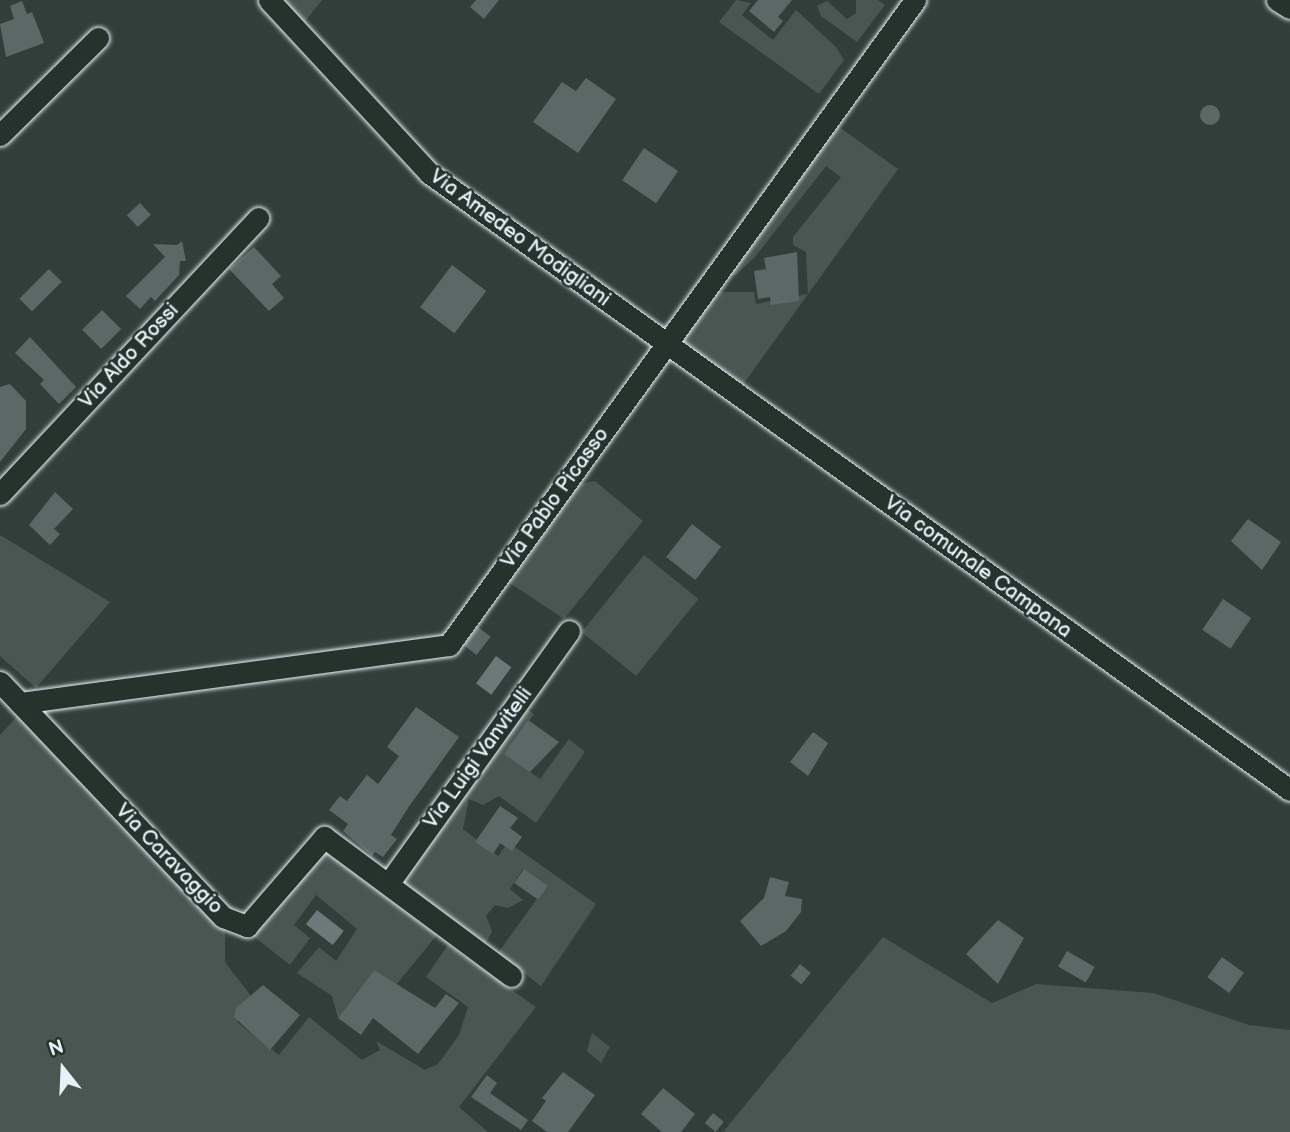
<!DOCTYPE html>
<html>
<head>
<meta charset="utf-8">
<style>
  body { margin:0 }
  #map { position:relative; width:1290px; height:1132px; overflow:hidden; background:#323e39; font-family:"Balsamiq Sans",sans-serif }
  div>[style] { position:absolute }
  .green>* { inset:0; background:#495651; transform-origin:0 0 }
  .water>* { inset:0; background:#6d7978; transform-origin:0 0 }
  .building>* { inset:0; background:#5c6865; transform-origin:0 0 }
  .round { border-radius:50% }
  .roads { filter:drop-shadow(0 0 2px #e8f1f8) drop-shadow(0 0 2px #e8f1f8) }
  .minor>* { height:21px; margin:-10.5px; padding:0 10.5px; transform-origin:10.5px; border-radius:10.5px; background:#26332d }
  span { translate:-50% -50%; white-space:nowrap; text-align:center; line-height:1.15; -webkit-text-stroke:5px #26332d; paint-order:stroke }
  .street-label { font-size:21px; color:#e8f1f8 }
  .north { position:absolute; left:28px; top:1034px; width:70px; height:70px; -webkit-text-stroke:5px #26332d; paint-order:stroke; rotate:342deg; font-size:19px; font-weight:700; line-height:28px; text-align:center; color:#e8f1f8 }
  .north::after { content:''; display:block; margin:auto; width:24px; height:32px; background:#e8f1f8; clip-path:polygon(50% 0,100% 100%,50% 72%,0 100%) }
</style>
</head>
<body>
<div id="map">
  <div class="green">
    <i style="clip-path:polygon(284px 0,322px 0,304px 23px)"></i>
    <i style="clip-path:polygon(736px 0,751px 3px,742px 15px,773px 40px,796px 10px,836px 47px,844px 60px,819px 94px,719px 22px)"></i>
    <i style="clip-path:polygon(856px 0,878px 0,885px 5px,857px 42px,821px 16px,817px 6px,827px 1px,847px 19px,856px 13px)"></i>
    <i style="clip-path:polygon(832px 122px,898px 169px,742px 386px,681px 340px,716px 292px,754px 292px,756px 304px,808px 294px,806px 252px,793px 245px,793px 237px,841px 177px,826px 166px,755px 257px,736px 275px,724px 277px)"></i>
    <i style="clip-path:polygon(595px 481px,643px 521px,564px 619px,507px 581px,578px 484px)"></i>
    <i style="clip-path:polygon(0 535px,110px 602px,36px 688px,0 656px)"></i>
    <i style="left:644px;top:555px;width:70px;height:99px;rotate:39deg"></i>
    <i style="clip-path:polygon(526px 709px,534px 714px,506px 754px,540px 779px,569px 739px,585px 752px,536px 823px,499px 796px,483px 805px,469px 799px,463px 829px,498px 856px,508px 842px,596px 904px,541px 986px,498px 953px,547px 885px,523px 869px,510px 889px,523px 900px,508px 908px,495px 905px,486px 916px,492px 931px,485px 945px,399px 882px)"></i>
    <i style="clip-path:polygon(21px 712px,225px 926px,225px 962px,254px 1000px,237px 1022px,279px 1055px,309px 1017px,362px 1060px,380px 1050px,376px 1041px,425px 1070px,438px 1064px,459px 1035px,468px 1007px,426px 977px,448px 945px,536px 1007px,459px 1107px,488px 1132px,0 1132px,0 735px)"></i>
    <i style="clip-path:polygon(323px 850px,437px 935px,395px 986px,374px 970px,338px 1018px,332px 996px,297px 973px,319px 947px,336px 961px,357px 929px,316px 895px,294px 925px,310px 938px,290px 965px,253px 936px)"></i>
    <i style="clip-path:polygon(883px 937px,992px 1003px,1036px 984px,1153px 993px,1249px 1025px,1290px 1030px,1290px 1132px,723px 1132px)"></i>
    <i style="clip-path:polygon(592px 1033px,610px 1047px,601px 1063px,587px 1051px)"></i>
  </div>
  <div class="water">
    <i style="left:496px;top:656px;width:19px;height:34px;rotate:36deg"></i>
    <i style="left:317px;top:910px;width:34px;height:18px;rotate:38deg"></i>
  </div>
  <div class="building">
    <i style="clip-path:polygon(476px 0,499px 0,484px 19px,470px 7px)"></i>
    <i style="clip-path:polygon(758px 0,792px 0,778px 17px,783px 21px,774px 32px,749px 11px)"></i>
    <i style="clip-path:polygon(22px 1px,27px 14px,32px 12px,44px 43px,6px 57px,0 24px,14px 19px,10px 6px)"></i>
    <i style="clip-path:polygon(586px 78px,616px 99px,578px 153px,533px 122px,562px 82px,576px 91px)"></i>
    <i class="round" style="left:1200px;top:105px;width:20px;height:20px"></i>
    <i style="left:644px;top:148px;width:41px;height:39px;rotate:34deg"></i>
    <i style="left:140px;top:203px;width:16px;height:18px;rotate:47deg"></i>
    <i style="clip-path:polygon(182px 241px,186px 261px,180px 261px,179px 275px,155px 301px,151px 297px,140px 309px,126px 296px,165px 257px,153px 244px,177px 245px)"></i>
    <i style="clip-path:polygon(254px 247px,281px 276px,272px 284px,284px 298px,269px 311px,229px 269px)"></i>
    <i style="clip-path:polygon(797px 252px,799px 301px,771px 305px,770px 297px,758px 299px,754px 271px,766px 269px,764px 258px)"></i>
    <i style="left:452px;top:265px;width:43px;height:53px;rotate:37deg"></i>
    <i style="left:49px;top:269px;width:18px;height:42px;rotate:45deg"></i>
    <i style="left:102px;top:310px;width:27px;height:28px;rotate:45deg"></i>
    <i style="clip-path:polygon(30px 337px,76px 387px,59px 404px,40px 384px,44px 380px,15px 353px)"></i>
    <i style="clip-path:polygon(10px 384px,26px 401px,26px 429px,0 462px,0 387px)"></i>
    <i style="clip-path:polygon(55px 492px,73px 509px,54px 529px,60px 534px,50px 545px,29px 525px)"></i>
    <i style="clip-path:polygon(1248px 519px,1281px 542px,1262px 570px,1231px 541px)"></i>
    <i style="left:692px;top:524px;width:37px;height:42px;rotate:38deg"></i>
    <i style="left:1223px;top:599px;width:34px;height:37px;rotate:34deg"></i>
    <i style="left:478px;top:627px;width:16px;height:23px;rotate:38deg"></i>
    <i style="clip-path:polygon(416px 707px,459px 737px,408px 808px,391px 835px,397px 839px,383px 857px,375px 852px,372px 856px,343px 831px,348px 824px,329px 810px,340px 796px,347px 801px,367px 775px,378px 784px,399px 756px,387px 747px)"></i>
    <i style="clip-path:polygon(528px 720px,559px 742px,530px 772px,504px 754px)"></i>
    <i style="clip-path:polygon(813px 732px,828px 743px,808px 776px,790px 762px)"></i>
    <i style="clip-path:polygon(500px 806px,518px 818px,510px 828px,522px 837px,512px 851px,500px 843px,493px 854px,475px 842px)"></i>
    <i style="left:524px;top:869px;width:29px;height:17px;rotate:35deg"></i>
    <i style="clip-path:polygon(770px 877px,789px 882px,785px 896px,802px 899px,801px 912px,786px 931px,761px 946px,740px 921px,764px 898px)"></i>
    <i style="clip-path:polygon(998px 920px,1024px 938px,998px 984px,966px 954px)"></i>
    <i style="left:1067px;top:951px;width:32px;height:18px;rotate:30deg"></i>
    <i style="left:1222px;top:957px;width:27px;height:25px;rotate:36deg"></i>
    <i style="left:800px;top:964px;width:14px;height:15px;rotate:39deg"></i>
    <i style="clip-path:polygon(374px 970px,435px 1008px,446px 994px,459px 1003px,418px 1054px,373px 1018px,361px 1035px,338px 1018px)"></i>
    <i style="clip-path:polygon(263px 985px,300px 1015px,270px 1050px,234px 1017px,236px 1008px)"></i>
    <i style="clip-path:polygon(563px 1072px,595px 1095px,568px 1132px,547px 1132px,532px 1121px,546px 1101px,542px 1098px)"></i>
    <i style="clip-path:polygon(487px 1075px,497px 1083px,490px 1093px,528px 1120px,521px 1130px,471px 1097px)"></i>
    <i style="clip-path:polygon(663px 1088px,695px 1114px,681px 1132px,662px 1132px,641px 1114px)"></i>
    <i style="left:713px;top:1113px;width:14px;height:13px;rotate:39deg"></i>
  </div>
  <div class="roads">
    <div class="minor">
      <i style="left:269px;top:0;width:236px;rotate:47.2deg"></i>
      <i style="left:429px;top:173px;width:1059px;rotate:35.63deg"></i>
      <i style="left:1277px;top:0;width:15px;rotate:32deg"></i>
      <i style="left:0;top:135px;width:138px;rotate:-44.7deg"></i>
      <i style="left:0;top:494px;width:378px;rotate:-46.9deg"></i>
      <i style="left:0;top:682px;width:324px;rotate:46.5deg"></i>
      <i style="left:223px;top:917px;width:26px;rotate:21deg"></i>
      <i style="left:247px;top:926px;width:118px;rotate:-49.1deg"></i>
      <i style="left:324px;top:837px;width:233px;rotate:36.6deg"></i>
      <i style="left:20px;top:703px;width:433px;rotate:-7.7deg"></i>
      <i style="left:449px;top:645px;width:796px;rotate:-54.15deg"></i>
      <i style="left:388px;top:884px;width:311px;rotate:-54.4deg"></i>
    </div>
  </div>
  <div class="street-label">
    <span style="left:520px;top:238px;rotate:36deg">Via Amedeo Modigliani</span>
    <span style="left:129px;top:356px;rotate:-47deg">Via Aldo Rossi</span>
    <span style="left:555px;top:498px;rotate:-54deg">Via Pablo Picasso</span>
    <span style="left:978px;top:567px;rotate:36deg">Via comunale Campana</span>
    <span style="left:478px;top:758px;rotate:-54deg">Via Luigi Vanvitelli</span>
    <span style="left:169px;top:859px;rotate:46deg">Via Caravaggio</span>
  </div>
  <div class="north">N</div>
</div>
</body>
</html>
